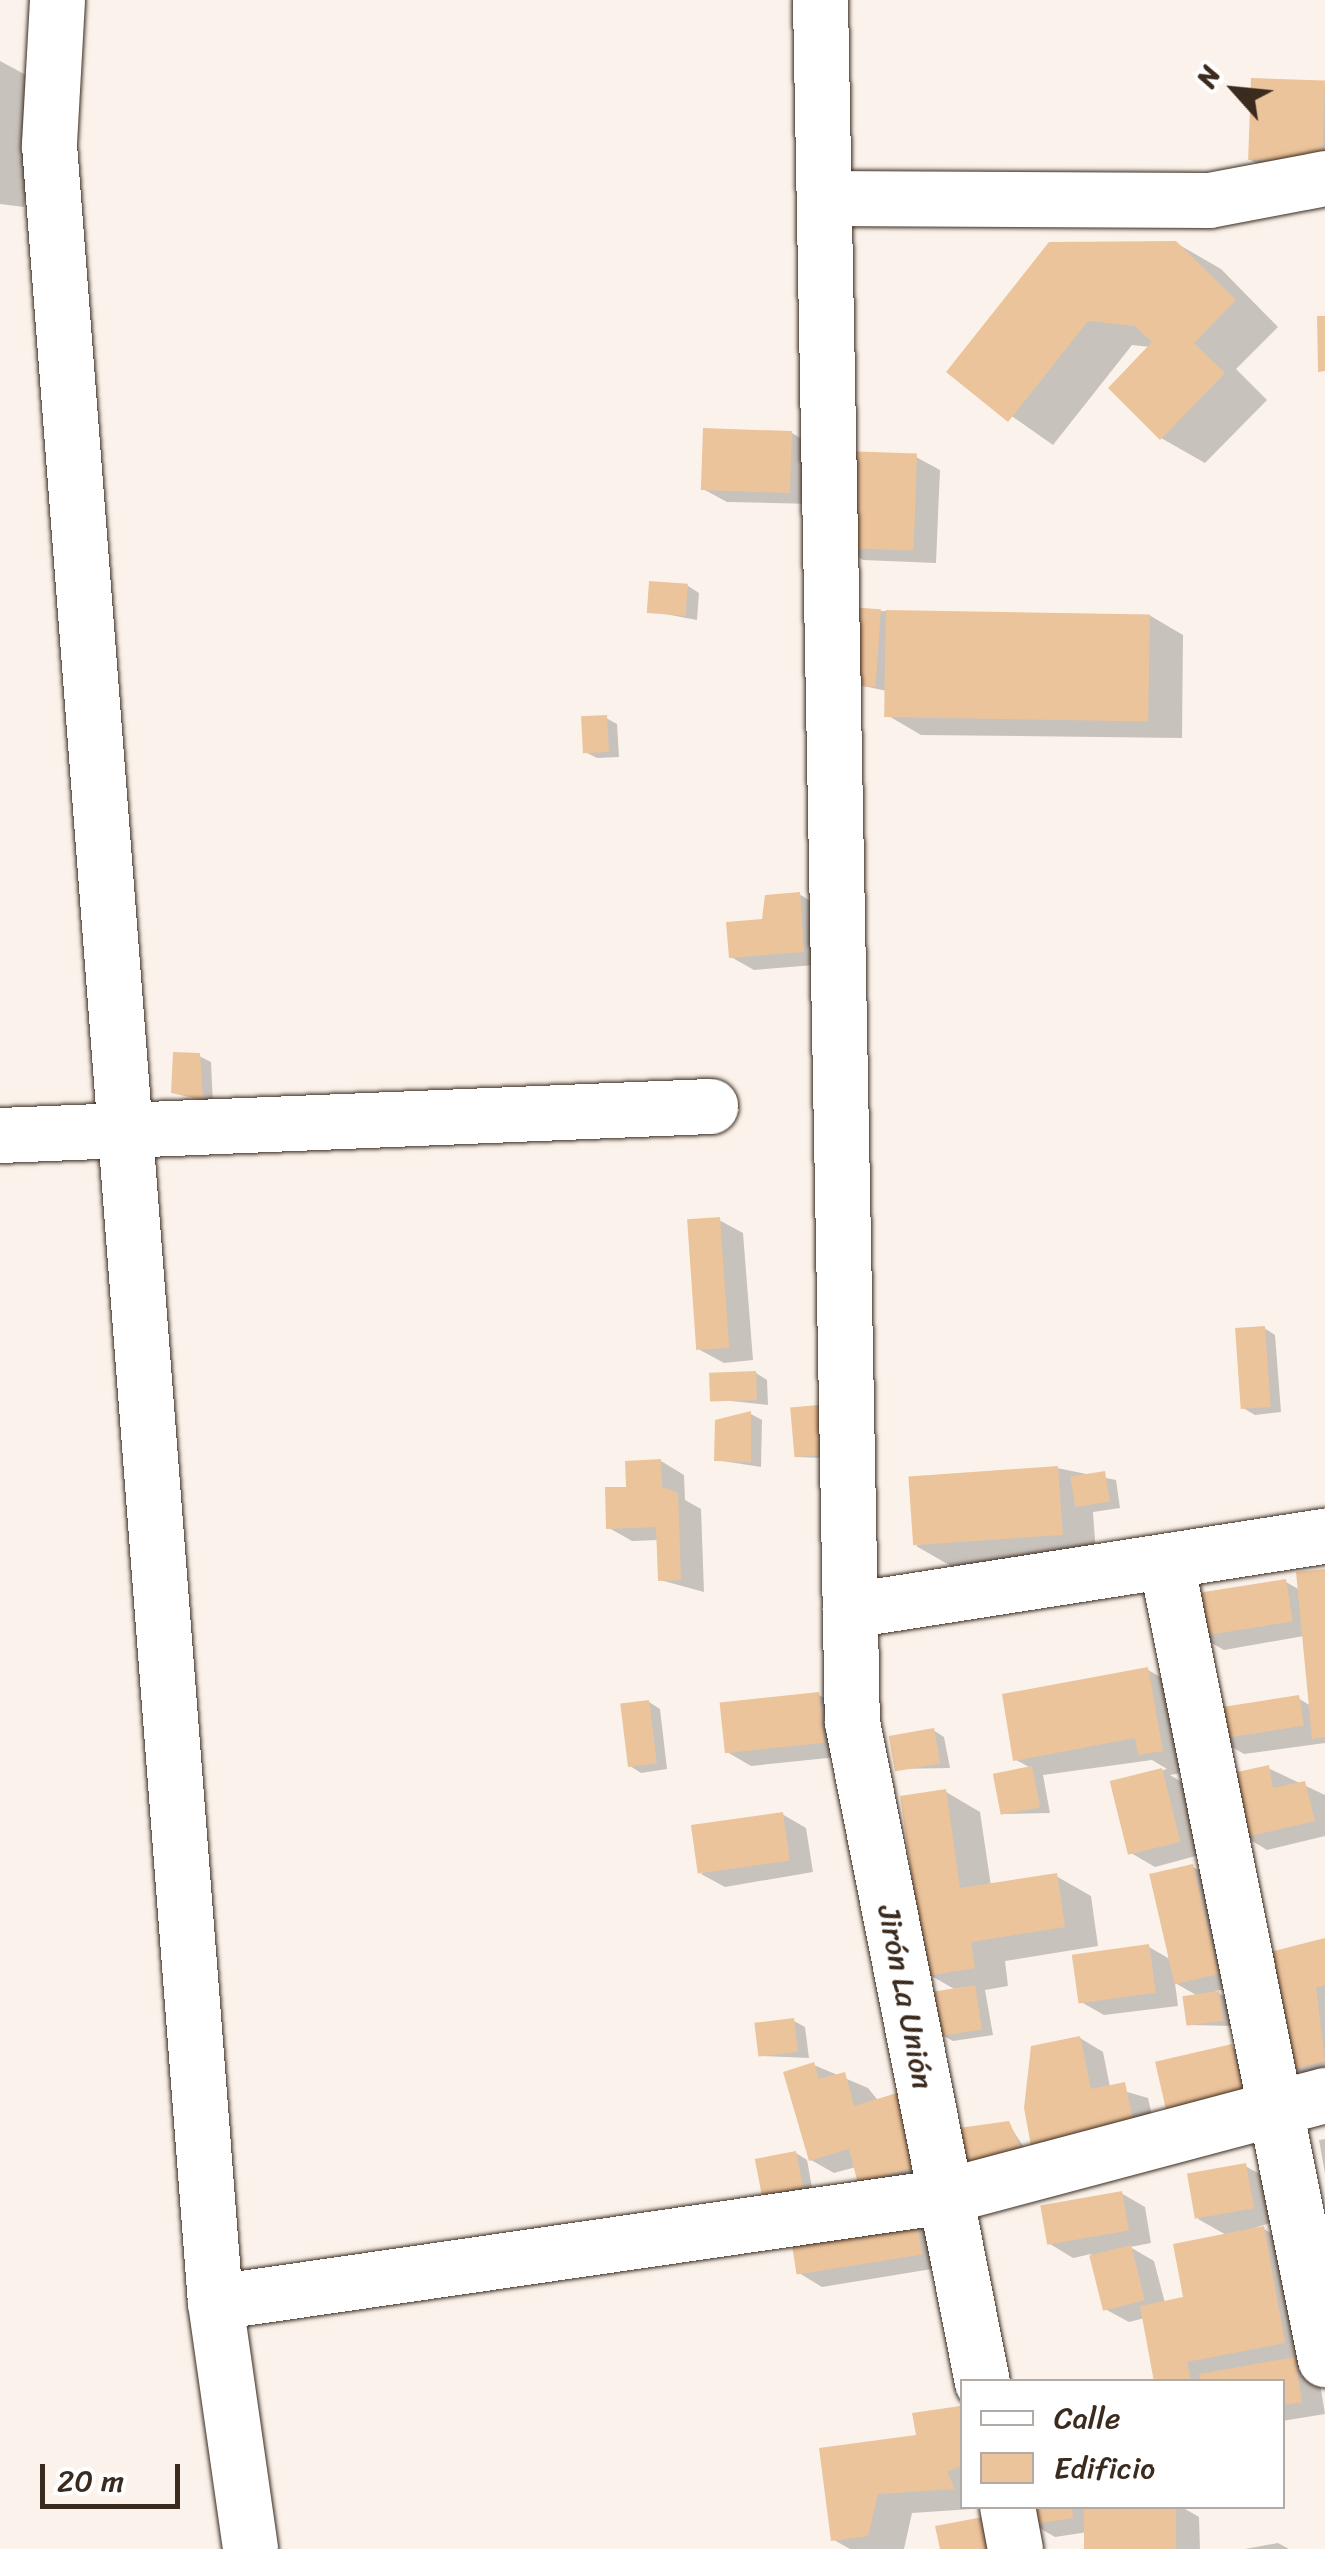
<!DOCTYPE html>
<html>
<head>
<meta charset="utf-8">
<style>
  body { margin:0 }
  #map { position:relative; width:1325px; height:2549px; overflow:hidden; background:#fbf3eb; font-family:Sriracha,sans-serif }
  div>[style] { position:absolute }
  .shadow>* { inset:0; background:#0003 }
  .building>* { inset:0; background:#ecc49c; transform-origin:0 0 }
  .roads { filter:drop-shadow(0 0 2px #3b2a1e) drop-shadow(0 0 2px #3b2a1e) }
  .minor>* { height:55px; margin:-27.5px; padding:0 27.5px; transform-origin:27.5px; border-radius:27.5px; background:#fff }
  span { translate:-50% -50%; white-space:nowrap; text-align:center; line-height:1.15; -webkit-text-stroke:10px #fff; paint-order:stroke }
  .street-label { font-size:30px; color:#3b2a1e }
  .legend { position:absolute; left:960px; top:2379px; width:325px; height:130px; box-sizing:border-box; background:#fff; border:2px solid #b1aaa5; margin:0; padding:12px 18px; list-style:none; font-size:30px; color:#3b2a1e }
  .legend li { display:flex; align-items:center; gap:20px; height:50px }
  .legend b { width:50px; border:2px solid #b1aaa5 }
  .north { position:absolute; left:1185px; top:40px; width:100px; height:100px; -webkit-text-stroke:8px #fff; paint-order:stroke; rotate:297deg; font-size:28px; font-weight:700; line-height:40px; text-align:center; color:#3b2a1e }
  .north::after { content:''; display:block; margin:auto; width:35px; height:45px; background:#3b2a1e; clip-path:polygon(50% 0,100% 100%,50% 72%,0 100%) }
  .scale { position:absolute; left:40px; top:2464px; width:140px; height:45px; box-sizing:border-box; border:5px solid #3b2a1e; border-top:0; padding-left:12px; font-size:30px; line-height:35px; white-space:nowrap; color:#3b2a1e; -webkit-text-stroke:8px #fff; paint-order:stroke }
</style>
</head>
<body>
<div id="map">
  <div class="shadow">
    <i style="clip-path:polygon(0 61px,39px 82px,24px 207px,0 204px)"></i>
    <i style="clip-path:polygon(1253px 80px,1325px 84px,1325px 175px,1272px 172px,1249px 159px)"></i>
    <i style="clip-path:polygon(1176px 243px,1221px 269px,1278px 327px,1236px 369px,1267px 400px,1205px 463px,1161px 438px,1151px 347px,1132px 345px,1053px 445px,949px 372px)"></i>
    <i style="clip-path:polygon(792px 433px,815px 447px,813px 504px,727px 502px,703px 489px)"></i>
    <i style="clip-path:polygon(916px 457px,940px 470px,936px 563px,863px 560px,840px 546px)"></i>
    <i style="clip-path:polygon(688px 586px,699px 593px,697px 620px,649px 611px)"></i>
    <i style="clip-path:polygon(880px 611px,1149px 615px,1183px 635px,1182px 738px,921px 735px,887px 715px,887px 691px,849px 683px)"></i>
    <i style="clip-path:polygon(606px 718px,617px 724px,619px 757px,597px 758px,585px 752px)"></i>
    <i style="clip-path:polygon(799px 894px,823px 908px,827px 964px,754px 970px,731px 957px)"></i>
    <i style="clip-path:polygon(199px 1056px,211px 1062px,213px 1105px,174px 1091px)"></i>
    <i style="clip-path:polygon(719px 1220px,743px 1233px,753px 1360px,724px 1363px,700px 1350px)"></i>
    <i style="clip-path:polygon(1264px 1328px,1275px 1335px,1281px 1412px,1255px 1415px,1243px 1408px)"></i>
    <i style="clip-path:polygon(756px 1373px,767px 1380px,768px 1405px,712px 1399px)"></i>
    <i style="clip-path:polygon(793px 1410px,844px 1459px,797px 1457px)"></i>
    <i style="clip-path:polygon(751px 1414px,762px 1420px,761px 1467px,716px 1460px)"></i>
    <i style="clip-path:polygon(661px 1461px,684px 1475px,685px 1500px,701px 1509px,704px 1592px,660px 1580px,659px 1540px,632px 1541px,609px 1528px,628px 1489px)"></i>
    <i style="clip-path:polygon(1057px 1468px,1116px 1480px,1120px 1508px,1093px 1512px,1096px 1554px,951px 1566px,916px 1546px)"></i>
    <i style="clip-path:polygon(1325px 1572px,1325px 1743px,1244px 1754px,1220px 1740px,1298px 1698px,1311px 1706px,1304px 1636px,1224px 1650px,1201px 1637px,1286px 1582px,1300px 1590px)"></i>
    <i style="clip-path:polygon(1148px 1670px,1182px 1689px,1196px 1770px,1170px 1775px,1185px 1784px,1203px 1854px,1155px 1867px,1131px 1853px,1113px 1784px,1167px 1769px,1152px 1760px,1043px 1775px,1050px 1813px,1005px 1814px,1031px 1768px,1016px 1760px)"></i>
    <i style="clip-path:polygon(819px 1695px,842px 1708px,847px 1756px,751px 1766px,727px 1752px)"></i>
    <i style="clip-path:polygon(649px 1702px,660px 1709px,667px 1769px,641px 1773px,630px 1766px)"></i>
    <i style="clip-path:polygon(933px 1730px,944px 1737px,950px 1768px,897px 1769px)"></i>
    <i style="clip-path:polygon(1268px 1768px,1325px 1795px,1325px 1836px,1267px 1850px,1244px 1836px)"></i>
    <i style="clip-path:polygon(946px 1792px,980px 1812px,991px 1886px,1056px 1876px,1091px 1896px,1098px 1946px,1005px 1961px,1008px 1986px,985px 1990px,993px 2035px,953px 2041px,942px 2035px,956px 1990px,928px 1974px)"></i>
    <i style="clip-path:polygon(782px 1814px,806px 1828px,813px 1872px,725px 1887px,701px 1874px)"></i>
    <i style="clip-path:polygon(1193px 1867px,1216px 1880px,1241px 1987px,1215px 1991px,1230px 2000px,1233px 2026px,1189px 2025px,1198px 1996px,1175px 1983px,1178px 2006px,1104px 2015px,1081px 2002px,1149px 1947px,1168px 1958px)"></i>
    <i style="clip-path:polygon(1325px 1941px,1325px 2087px,1293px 2068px)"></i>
    <i style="clip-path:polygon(794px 2021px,805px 2027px,809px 2058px,760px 2056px)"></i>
    <i style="clip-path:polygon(1080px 2038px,1103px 2052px,1110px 2087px,1148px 2098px,1157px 2138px,1026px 2108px)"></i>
    <i style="clip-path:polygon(1232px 2047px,1256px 2061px,1267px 2110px,1158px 2065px)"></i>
    <i style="clip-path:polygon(814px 2065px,868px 2088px,941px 2179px,884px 2196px,856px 2167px,834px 2173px,811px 2160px)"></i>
    <i style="clip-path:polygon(1009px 2124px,1035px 2165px,978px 2173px)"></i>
    <i style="clip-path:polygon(1325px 2139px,1325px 2174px,1319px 2140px)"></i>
    <i style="clip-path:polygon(796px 2153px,807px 2160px,813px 2193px,764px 2194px)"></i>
    <i style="clip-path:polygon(1245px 2166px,1269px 2179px,1277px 2221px,1229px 2236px,1264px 2229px,1298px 2249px,1325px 2414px,1282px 2421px,1282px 2382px,1157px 2382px,1145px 2318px,1129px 2322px,1105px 2309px,1091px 2254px,1073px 2258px,1050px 2244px,1121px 2193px,1145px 2207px,1151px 2243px,1130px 2247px,1154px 2261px,1165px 2303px,1186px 2299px,1228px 2236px,1198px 2219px)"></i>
    <i style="clip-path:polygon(917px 2226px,940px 2240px,944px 2267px,822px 2287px,799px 2273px)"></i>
    <i style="clip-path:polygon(962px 2411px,962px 2506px,987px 2508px,912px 2513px,904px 2549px,850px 2549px,834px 2540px,919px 2437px)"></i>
    <i style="clip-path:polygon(1029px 2506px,1180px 2506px,1199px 2517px,1200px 2549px,1088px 2549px,1088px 2532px,1055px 2537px,1031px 2523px)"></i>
    <i style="clip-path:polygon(1278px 2543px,1289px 2549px,1245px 2549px)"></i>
  </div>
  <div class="building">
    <i style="left:1251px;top:78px;width:74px;height:82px;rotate:2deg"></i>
    <i style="clip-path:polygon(1176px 241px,1236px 300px,1194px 343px,1225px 373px,1160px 440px,1108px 388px,1152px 342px,1135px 326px,1088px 321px,1008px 422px,946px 372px,1049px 242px)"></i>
    <i style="clip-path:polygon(1317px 316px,1325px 316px,1325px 371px,1318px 372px)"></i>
    <i style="left:703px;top:428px;width:89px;height:62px;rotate:2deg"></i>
    <i style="left:843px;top:451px;width:74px;height:97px;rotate:2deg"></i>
    <i style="left:649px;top:581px;width:39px;height:32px;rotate:4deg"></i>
    <i style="left:849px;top:607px;width:32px;height:78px;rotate:4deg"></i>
    <i style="left:886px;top:610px;width:264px;height:107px;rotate:1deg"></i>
    <i style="left:607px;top:715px;width:37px;height:26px;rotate:87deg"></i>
    <i style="clip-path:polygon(800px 892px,804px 952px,729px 958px,726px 922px,762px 919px,765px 895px)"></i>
    <i style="clip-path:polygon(173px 1052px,200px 1053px,203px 1100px,171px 1093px)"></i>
    <i style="left:720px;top:1217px;width:131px;height:33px;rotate:86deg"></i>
    <i style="left:1265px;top:1326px;width:81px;height:30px;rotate:86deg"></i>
    <i style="left:756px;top:1371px;width:29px;height:47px;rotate:88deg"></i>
    <i style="left:829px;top:1404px;width:50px;height:39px;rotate:85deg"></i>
    <i style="clip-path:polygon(751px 1411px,751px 1462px,714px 1461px,715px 1420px)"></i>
    <i style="clip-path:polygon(661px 1459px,662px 1487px,678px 1493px,681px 1580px,658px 1581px,656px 1527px,606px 1529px,605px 1487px,626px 1487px,625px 1461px)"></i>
    <i style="left:1058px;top:1466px;width:69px;height:150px;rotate:86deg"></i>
    <i style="left:1105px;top:1471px;width:31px;height:35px;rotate:81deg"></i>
    <i style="clip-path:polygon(1325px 1569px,1325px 1737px,1312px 1739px,1296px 1572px)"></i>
    <i style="left:1286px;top:1579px;width:43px;height:96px;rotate:81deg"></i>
    <i style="clip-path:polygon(1148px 1667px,1163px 1751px,1138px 1755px,1135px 1738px,1013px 1761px,1002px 1694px)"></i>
    <i style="left:819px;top:1692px;width:51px;height:100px;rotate:84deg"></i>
    <i style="left:1299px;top:1695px;width:31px;height:87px;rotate:81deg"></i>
    <i style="left:649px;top:1700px;width:64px;height:29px;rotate:83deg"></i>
    <i style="left:934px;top:1728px;width:36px;height:46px;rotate:80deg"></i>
    <i style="clip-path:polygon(1269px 1765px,1273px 1788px,1305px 1781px,1315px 1821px,1242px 1838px,1228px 1774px)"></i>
    <i style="left:1032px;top:1766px;width:42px;height:40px;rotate:79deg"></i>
    <i style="left:1162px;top:1768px;width:76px;height:54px;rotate:76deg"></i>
    <i style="clip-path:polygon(946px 1789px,960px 1888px,1057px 1873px,1065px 1927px,971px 1942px,975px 1968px,926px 1976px,900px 1796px)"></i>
    <i style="left:783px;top:1812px;width:49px;height:93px;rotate:82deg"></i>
    <i style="left:1193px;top:1864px;width:113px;height:45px;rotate:77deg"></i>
    <i style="clip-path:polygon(1325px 1938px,1325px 1985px,1316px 1988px,1325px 2061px,1291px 2070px,1262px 1954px)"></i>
    <i style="left:1149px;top:1944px;width:49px;height:78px;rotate:82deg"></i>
    <i style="left:975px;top:1985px;width:45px;height:44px;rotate:81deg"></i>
    <i style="left:1219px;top:1991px;width:30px;height:37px;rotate:82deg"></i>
    <i style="left:794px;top:2018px;width:34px;height:40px;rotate:83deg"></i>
    <i style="clip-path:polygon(1080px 2036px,1091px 2089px,1125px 2082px,1134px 2125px,1031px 2146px,1024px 2108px,1031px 2046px)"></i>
    <i style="left:1232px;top:2044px;width:54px;height:79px;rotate:77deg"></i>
    <i style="clip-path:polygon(814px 2062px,819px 2079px,845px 2072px,854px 2106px,897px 2093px,919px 2166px,858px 2184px,849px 2149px,809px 2161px,783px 2072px)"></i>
    <i style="clip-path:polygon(1009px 2121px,1026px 2159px,965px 2168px,959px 2128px)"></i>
    <i style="left:796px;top:2151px;width:37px;height:42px;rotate:79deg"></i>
    <i style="left:1246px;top:2163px;width:46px;height:60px;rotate:80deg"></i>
    <i style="left:1122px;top:2191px;width:40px;height:83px;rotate:80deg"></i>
    <i style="left:917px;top:2223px;width:32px;height:127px;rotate:81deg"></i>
    <i style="clip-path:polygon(1264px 2226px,1285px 2343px,1187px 2362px,1191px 2382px,1154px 2382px,1140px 2306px,1183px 2297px,1173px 2244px)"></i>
    <i style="left:1131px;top:2245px;width:57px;height:43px;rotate:76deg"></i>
    <i style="clip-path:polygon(1295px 2357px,1302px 2402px,1282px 2405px,1282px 2382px,1200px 2382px,1199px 2374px)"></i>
    <i style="clip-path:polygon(960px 2406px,962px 2465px,947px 2472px,955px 2489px,878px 2494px,868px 2536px,831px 2541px,819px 2448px,916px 2435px,912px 2413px)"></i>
    <i style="clip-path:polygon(1026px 2506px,1072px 2506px,1073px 2518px,1029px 2525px)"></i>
    <i style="left:1084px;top:2506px;width:92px;height:43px"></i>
    <i style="clip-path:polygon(983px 2517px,988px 2549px,940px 2549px,935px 2526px)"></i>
  </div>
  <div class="roads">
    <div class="minor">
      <i style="left:57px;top:0;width:145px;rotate:93.2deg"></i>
      <i style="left:49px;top:145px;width:2163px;rotate:85.6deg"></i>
      <i style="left:215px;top:2302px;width:249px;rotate:81.9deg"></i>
      <i style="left:820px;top:0;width:1722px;rotate:88.94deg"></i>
      <i style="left:852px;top:1722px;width:673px;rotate:78.86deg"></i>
      <i style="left:824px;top:198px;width:385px;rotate:0.3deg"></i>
      <i style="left:1209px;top:200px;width:118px;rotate:-10.7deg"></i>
      <i style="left:0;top:1135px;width:711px;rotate:-2.34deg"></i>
      <i style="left:1166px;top:1562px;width:813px;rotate:78.72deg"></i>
      <i style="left:850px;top:1610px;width:481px;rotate:-8.9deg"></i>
      <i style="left:215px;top:2302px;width:738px;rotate:-8.26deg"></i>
      <i style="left:945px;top:2196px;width:393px;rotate:-14.9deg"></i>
      <i style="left:1007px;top:2506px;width:44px;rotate:79.5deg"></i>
    </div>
  </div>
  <div class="street-label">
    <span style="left:906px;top:1997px;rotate:79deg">Jirón La Unión</span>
  </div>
  <ul class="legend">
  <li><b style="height:12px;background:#fff"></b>Calle</li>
  <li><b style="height:28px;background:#ecc49c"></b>Edificio</li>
  </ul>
  <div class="north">N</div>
  <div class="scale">20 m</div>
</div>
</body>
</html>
